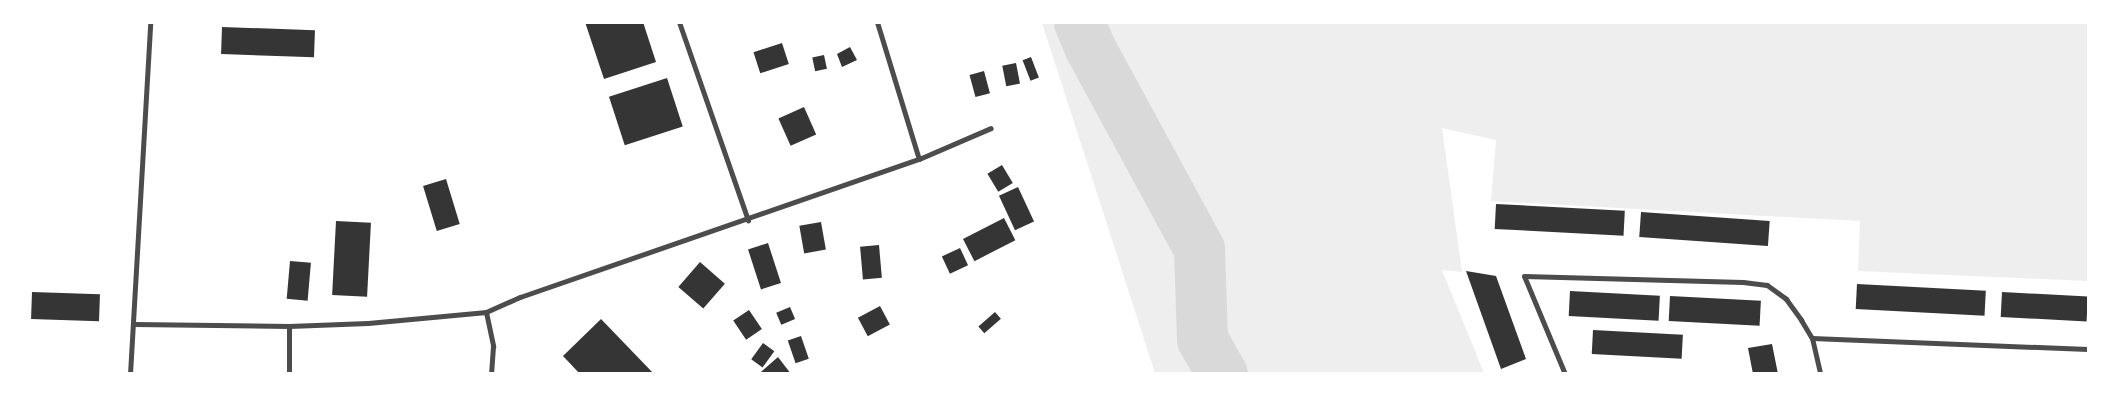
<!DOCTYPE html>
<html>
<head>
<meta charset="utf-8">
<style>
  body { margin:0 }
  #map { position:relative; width:2111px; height:396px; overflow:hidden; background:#fff; font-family:Commissioner,sans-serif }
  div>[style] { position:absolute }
  .green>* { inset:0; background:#eee }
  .river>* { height:51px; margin:-25.5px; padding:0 25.5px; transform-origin:25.5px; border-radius:25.5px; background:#d9d9d9 }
  .building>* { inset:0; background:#353535; transform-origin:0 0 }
  .minor>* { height:5px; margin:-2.5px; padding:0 2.5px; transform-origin:2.5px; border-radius:2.5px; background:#4c4c4c }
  span { translate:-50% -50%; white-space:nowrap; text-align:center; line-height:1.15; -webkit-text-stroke:4.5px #fff; paint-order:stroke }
  .frame { position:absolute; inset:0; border:24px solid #fff; pointer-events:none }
</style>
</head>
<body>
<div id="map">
  <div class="green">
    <i style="clip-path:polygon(1042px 23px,2088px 23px,2088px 281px,1858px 271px,1860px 221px,1491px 201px,1496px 140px,1442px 128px,1462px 272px,1442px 270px,1484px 373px,1155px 373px)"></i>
  </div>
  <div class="river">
    <i style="left:1079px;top:22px;width:28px;rotate:67deg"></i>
    <i style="left:1090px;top:48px;width:229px;rotate:61.5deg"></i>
    <i style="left:1199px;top:249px;width:90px;rotate:88.1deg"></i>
    <i style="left:1202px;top:339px;width:40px;rotate:60.3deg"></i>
  </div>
  <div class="building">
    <i style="clip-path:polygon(585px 22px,643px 22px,656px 62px,604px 79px)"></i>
    <i style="left:222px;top:27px;width:93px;height:27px;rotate:2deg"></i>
    <i style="left:782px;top:43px;width:22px;height:30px;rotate:72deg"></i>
    <i style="clip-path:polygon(850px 47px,857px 60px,842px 67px,837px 54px)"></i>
    <i style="left:824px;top:55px;width:14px;height:12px;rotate:78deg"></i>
    <i style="left:1031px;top:57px;width:22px;height:9px;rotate:69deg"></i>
    <i style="left:1016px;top:63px;width:21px;height:14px;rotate:79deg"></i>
    <i style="left:984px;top:71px;width:23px;height:15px;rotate:75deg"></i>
    <i style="left:667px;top:78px;width:51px;height:61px;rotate:72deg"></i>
    <i style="left:804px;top:107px;width:30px;height:28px;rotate:66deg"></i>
    <i style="left:1002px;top:165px;width:21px;height:17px;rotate:59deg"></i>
    <i style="left:446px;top:179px;width:47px;height:24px;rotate:73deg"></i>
    <i style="left:1018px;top:187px;width:38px;height:21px;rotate:65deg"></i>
    <i style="left:1496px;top:204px;width:129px;height:25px;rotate:3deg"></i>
    <i style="left:1641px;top:212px;width:129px;height:25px;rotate:4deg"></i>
    <i style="left:1004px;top:218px;width:25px;height:46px;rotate:63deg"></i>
    <i style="left:336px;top:221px;width:35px;height:74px;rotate:3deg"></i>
    <i style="left:821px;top:222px;width:28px;height:22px;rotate:80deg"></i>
    <i style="left:768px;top:243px;width:42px;height:21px;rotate:72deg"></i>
    <i style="left:879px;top:245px;width:33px;height:19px;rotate:85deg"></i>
    <i style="left:960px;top:248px;width:19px;height:20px;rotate:65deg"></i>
    <i style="left:290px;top:261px;width:21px;height:38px;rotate:5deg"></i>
    <i style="left:700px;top:262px;width:33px;height:33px;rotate:41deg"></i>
    <i style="clip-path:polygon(1466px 271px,1496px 276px,1526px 359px,1501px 369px)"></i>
    <i style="left:1857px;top:284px;width:129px;height:25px;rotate:3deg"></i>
    <i style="left:1570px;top:291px;width:90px;height:25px;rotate:3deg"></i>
    <i style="left:32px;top:292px;width:68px;height:27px;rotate:2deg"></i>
    <i style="left:2002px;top:292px;width:86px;height:25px;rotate:3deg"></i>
    <i style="left:1670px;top:296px;width:91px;height:25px;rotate:3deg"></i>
    <i style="left:880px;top:306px;width:21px;height:25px;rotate:62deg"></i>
    <i style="left:790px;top:307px;width:13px;height:15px;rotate:67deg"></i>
    <i style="left:749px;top:310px;width:23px;height:19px;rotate:56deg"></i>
    <i style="left:995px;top:312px;width:9px;height:22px;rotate:49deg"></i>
    <i style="clip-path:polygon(601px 319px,654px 374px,580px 374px,563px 356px)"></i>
    <i style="left:1593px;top:330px;width:90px;height:24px;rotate:3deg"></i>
    <i style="left:801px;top:336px;width:24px;height:14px;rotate:71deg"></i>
    <i style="left:763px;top:343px;width:14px;height:20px;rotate:36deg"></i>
    <i style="clip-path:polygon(1772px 344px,1778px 374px,1753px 374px,1748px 348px)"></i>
    <i style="clip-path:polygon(778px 357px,791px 374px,763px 374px,761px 372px)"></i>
  </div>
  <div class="minor">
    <i style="left:679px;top:22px;width:210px;rotate:70.8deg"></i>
    <i style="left:877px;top:22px;width:143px;rotate:73deg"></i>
    <i style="left:486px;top:312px;width:35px;rotate:78deg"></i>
    <i style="left:493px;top:346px;width:28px;rotate:94deg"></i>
    <i style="left:134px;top:324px;width:155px;rotate:0.7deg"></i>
    <i style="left:289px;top:326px;width:79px;rotate:-2.2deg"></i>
    <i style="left:368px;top:323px;width:119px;rotate:-5.3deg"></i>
    <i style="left:486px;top:312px;width:37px;rotate:-24deg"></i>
    <i style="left:520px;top:297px;width:422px;rotate:-19.1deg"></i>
    <i style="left:919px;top:159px;width:78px;rotate:-23.3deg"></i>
    <i style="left:1812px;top:338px;width:276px;rotate:2.3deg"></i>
    <i style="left:130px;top:374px;width:353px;rotate:-86.7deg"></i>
    <i style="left:289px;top:374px;width:48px;rotate:-90deg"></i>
    <i style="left:1565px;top:374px;width:106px;rotate:-112.7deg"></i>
    <i style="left:1524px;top:276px;width:219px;rotate:1.6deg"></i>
    <i style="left:1743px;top:282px;width:24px;rotate:7deg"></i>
    <i style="left:1767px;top:285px;width:24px;rotate:36deg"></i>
    <i style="left:1786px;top:299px;width:26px;rotate:54deg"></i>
    <i style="left:1801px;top:320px;width:21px;rotate:59deg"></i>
    <i style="left:1812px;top:338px;width:37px;rotate:77deg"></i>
  </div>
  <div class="frame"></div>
</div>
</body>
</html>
